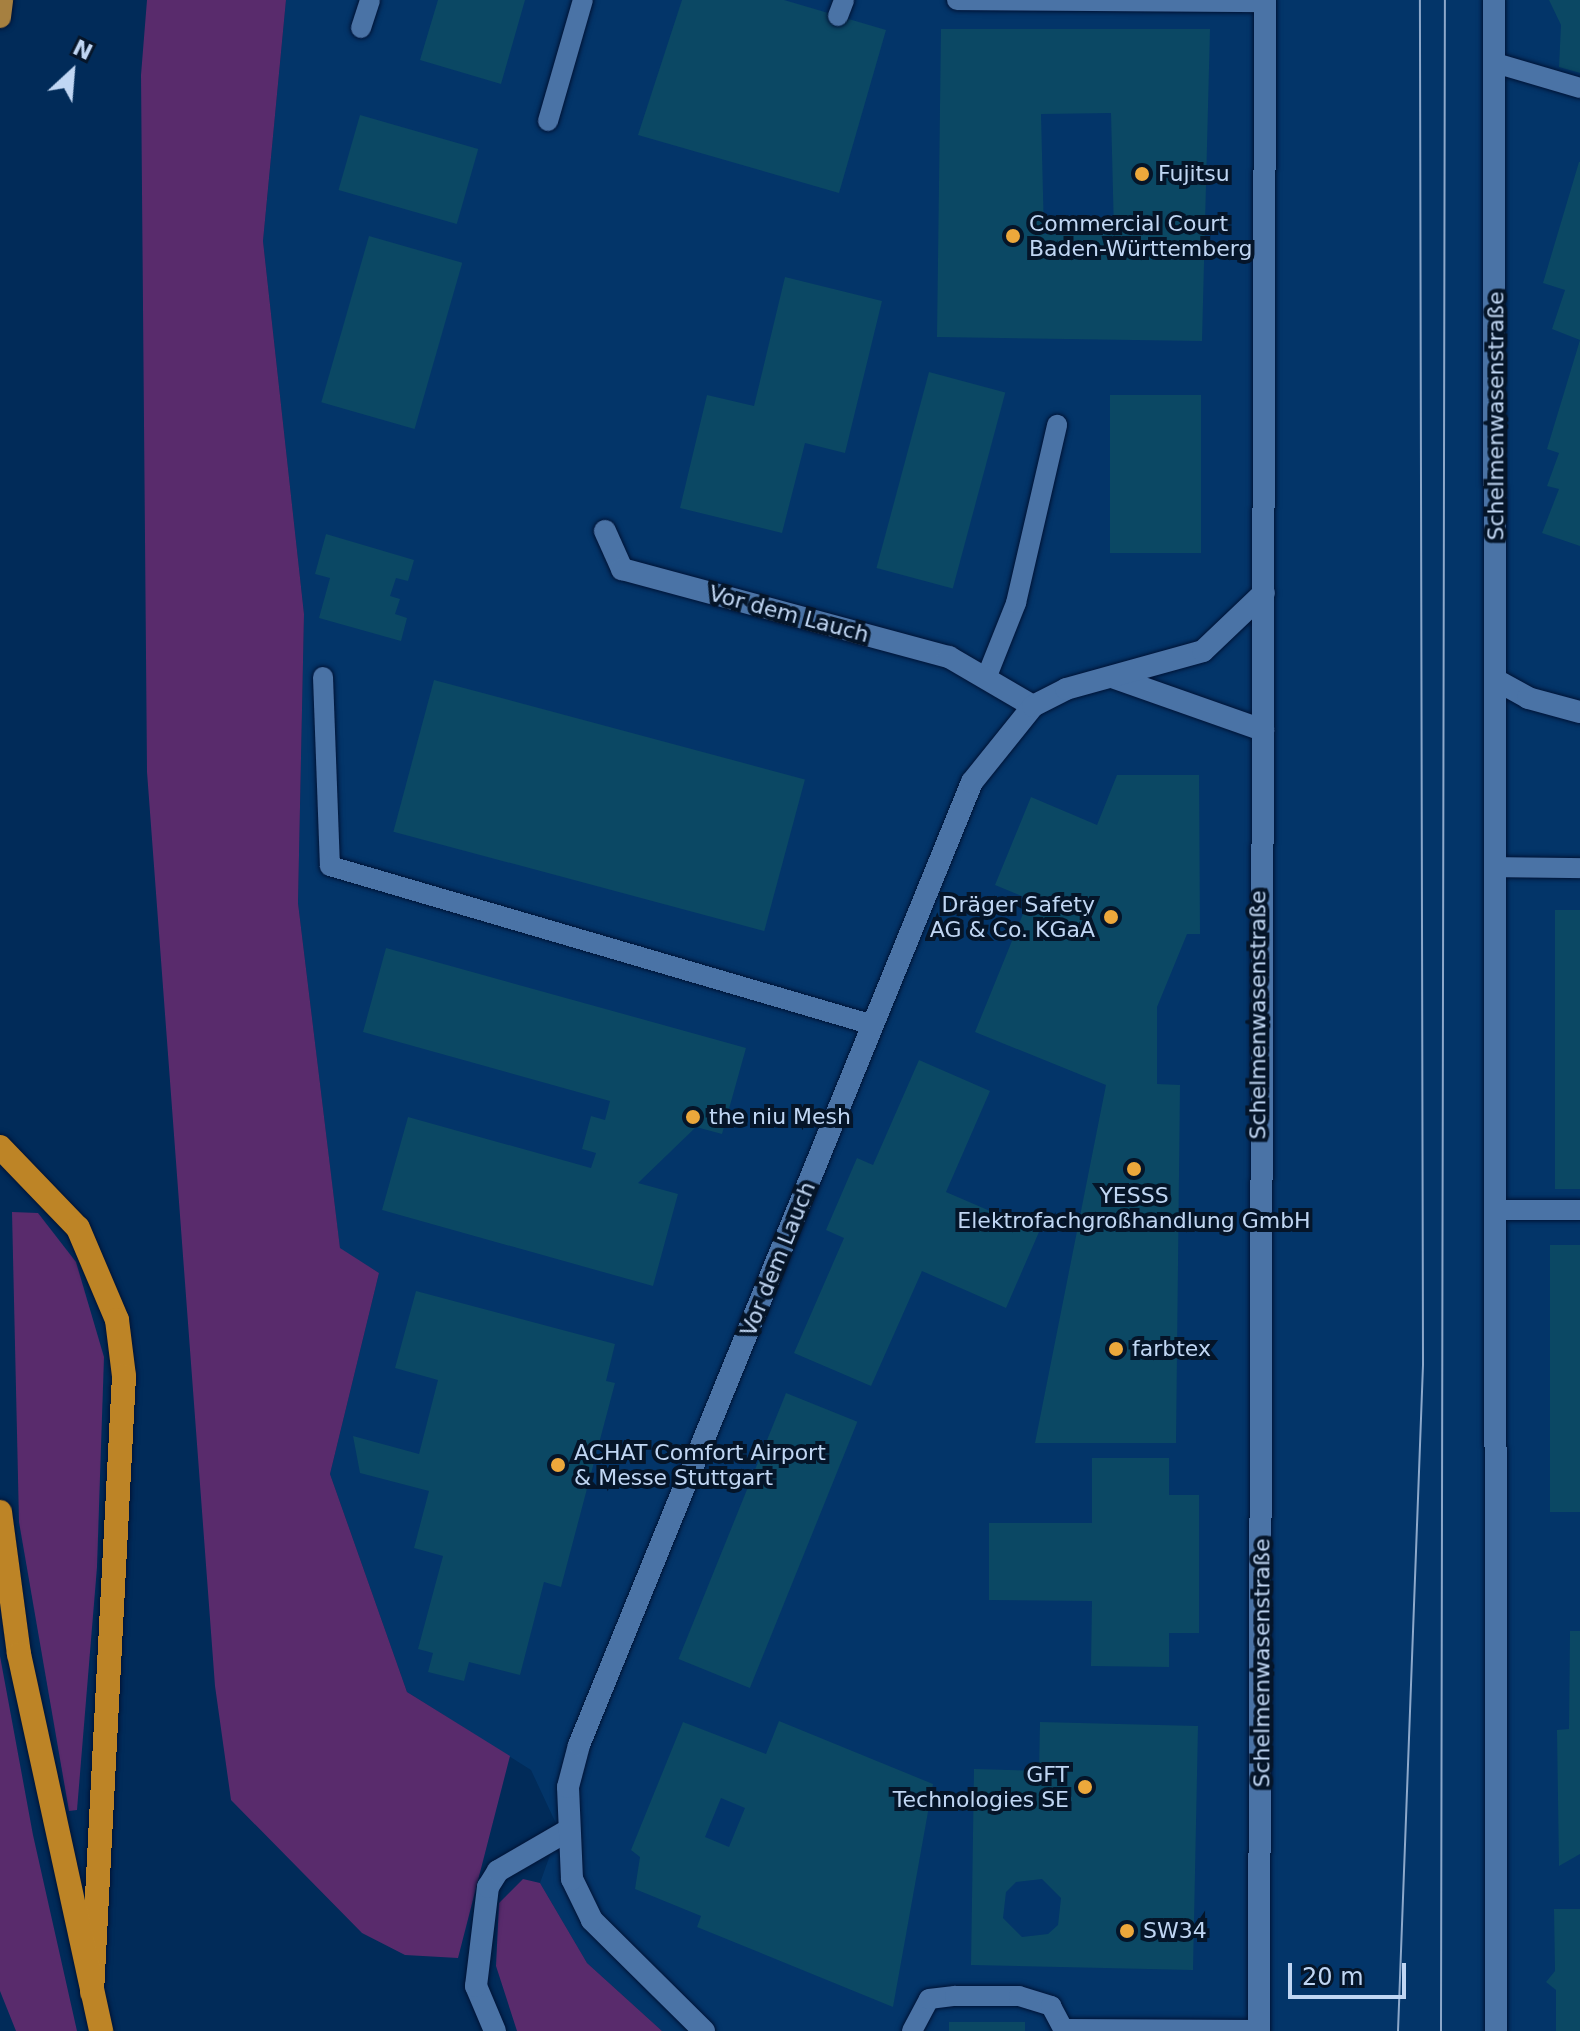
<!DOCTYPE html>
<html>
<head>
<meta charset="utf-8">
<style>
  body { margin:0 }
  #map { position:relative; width:1580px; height:2031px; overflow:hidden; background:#012b59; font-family:"DejaVu Sans",sans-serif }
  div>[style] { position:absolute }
  .built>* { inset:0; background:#033569 }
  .green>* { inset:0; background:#592b6c }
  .building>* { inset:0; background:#0b4864; transform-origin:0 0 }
  .roads { filter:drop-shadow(0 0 2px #001335) drop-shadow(0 0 2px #001335) }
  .service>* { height:20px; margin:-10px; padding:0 10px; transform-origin:10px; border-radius:10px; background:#4a73a6 }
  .minor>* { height:22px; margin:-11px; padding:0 11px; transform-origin:11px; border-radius:11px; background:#4a73a6 }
  .tertiary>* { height:22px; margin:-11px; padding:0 11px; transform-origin:11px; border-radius:11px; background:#4a73a6 }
  .trunk>* { height:22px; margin:-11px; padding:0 11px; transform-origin:11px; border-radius:11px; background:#a68040 }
  .motorway>* { height:24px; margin:-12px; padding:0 12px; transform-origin:12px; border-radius:12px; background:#bd8426 }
  .tram>* { height:2px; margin:-1px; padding:0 1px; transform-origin:1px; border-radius:1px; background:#8da8ca }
  .dots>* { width:22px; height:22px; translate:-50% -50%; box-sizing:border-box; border:4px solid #051529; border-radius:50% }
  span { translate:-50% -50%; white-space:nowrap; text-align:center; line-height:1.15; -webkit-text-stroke:8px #051529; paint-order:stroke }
  .poi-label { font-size:22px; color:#c0d6f3 }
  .left { translate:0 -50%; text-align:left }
  .right { translate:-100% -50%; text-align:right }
  .street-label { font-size:22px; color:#c0d6f3 }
  .north { position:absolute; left:32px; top:32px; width:80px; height:80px; -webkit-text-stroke:6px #051529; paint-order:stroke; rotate:26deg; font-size:22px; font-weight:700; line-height:32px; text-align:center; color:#c0d6f3 }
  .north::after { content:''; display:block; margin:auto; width:28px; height:36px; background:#c0d6f3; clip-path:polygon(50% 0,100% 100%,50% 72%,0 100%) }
  .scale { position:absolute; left:1288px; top:1963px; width:118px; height:36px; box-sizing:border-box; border:4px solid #c0d6f3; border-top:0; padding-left:10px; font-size:24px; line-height:28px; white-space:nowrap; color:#c0d6f3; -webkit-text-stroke:6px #051529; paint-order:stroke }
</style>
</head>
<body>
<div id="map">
  <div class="built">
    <i style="clip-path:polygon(286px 0,1580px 0,1580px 2031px,662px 2031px,587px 1963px,540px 1883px,559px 1830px,531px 1770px,407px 1692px,330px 1474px,379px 1273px,340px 1249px,298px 903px,304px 614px,263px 241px)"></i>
  </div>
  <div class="green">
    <i style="clip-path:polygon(147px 0,286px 0,263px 241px,304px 614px,298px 903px,340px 1248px,379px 1273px,330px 1474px,407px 1692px,510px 1756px,458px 1958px,405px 1955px,362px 1933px,231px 1800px,215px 1686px,147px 772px,141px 75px)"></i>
    <i style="clip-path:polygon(12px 1212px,38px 1213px,76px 1262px,104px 1357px,97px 1567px,77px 1810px,69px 1811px,19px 1522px)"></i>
    <i style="clip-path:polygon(0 1656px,33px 1835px,77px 2031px,16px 2031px,0 1991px)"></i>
    <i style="clip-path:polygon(523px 1879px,540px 1883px,587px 1963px,662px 2031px,517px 2031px,496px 1966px,499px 1903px)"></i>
  </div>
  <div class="building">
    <i style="clip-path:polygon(438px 0,525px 0,501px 84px,420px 60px)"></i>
    <i style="clip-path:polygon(682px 0,784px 0,886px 30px,839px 193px,638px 135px)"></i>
    <i style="clip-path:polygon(1549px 0,1580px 0,1580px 73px,1559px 67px,1561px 25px)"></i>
    <i style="clip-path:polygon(evenodd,941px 29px,1210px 29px,1202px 341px,937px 337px,941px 29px,1111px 113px,1114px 233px,1044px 234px,1041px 114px,1111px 113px)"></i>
    <i style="left:360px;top:115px;width:123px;height:78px;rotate:16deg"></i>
    <i style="clip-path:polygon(1579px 162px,1580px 162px,1580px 340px,1552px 329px,1565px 290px,1543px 283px)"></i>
    <i style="left:369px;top:236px;width:97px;height:173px;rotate:16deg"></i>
    <i style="clip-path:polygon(785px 277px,882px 301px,845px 453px,805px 443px,782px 533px,680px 508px,707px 395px,754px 406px)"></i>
    <i style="clip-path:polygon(1580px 340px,1580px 546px,1542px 533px,1559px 489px,1547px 486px,1559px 453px,1547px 449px)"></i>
    <i style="left:929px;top:372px;width:79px;height:203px;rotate:15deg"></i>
    <i style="left:1110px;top:395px;width:91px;height:158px"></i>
    <i style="clip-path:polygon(326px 534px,414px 560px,408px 581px,396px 578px,390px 596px,400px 599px,395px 614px,407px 618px,401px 641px,319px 618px,330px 578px,315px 574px)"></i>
    <i style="left:434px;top:680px;width:384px;height:157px;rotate:15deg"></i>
    <i style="clip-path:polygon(1117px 775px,1199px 775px,1200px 934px,1187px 934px,1157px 1007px,1157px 1084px,1180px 1085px,1176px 1443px,1035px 1443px,1106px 1085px,975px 1032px,1029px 899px,995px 885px,1031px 797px,1097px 825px)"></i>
    <i style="left:1555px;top:910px;width:25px;height:279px"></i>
    <i style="clip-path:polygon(386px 948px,746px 1048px,722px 1134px,696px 1127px,638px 1183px,678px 1194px,653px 1286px,382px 1210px,408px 1117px,591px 1168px,596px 1153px,582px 1149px,591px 1116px,605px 1120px,610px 1101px,363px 1032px)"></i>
    <i style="clip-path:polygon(919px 1060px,990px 1091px,946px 1192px,1039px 1232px,1006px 1308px,922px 1271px,871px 1386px,794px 1353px,844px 1238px,826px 1230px,857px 1158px,873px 1165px)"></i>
    <i style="left:1550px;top:1245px;width:30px;height:267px"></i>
    <i style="clip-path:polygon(416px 1291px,615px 1344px,606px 1381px,615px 1383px,561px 1587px,544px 1582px,520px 1675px,469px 1662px,464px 1681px,428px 1672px,433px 1653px,418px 1649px,443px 1556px,414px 1548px,429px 1491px,360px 1473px,353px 1436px,419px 1454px,438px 1380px,395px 1368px)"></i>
    <i style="left:786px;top:1393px;width:77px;height:287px;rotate:22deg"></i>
    <i style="clip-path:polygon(1092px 1458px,1169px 1458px,1169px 1495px,1199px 1495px,1199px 1633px,1169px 1633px,1169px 1667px,1091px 1666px,1092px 1601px,989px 1600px,989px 1523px,1092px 1523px)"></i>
    <i style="clip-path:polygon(1570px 1631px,1580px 1631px,1580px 1854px,1559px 1866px,1557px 1730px,1569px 1729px)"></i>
    <i style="clip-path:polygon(evenodd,779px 1721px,933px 1784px,893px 2007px,697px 1927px,701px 1916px,635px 1889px,640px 1857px,631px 1850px,683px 1722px,766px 1754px,779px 1721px,721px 1798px,745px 1808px,729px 1847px,705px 1837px,721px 1798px)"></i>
    <i style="clip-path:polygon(evenodd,1040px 1722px,1198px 1726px,1193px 1970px,971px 1965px,974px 1769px,1039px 1771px,1040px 1722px,1042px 1879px,1061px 1898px,1058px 1925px,1048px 1934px,1022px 1937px,1003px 1918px,1006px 1892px,1016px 1882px,1042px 1879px)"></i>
    <i style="clip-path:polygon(1554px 1909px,1580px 1909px,1580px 2031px,1556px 2031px,1556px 1990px,1546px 1982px,1555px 1971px)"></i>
    <i style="left:949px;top:2022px;width:76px;height:9px"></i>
  </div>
  <div class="roads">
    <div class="service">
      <i style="left:957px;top:0;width:308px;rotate:0.4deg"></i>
      <i style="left:838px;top:16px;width:17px;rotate:-69deg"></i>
      <i style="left:361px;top:28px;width:29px;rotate:-72deg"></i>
      <i style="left:1495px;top:63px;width:89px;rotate:16.4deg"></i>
      <i style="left:548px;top:121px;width:126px;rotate:-73.9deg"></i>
      <i style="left:987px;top:676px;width:79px;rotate:-68.3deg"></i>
      <i style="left:1016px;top:603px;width:183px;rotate:-77deg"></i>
      <i style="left:323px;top:677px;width:189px;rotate:87.9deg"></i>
      <i style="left:330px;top:866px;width:566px;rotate:16.32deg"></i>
      <i style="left:1496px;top:867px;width:84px;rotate:0.7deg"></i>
      <i style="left:1497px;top:1210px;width:83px"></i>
      <i style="left:912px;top:2031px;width:36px;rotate:-62deg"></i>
      <i style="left:929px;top:1999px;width:26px;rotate:-7deg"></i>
      <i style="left:955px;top:1996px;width:64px"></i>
      <i style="left:1019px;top:1996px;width:34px;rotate:17deg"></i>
      <i style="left:1051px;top:2006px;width:26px;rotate:62deg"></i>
      <i style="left:1063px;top:2029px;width:196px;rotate:0.3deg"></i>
    </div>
    <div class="minor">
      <i style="left:605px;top:531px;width:42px;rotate:65.9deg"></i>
      <i style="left:622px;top:569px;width:339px;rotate:15.1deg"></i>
      <i style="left:949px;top:657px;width:97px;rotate:30.3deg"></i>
      <i style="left:1115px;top:678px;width:157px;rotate:19.4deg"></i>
      <i style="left:1496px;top:680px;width:37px;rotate:29deg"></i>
      <i style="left:1528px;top:698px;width:54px;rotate:15.1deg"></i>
      <i style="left:495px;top:2031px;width:49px;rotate:-112.9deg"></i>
      <i style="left:476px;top:1986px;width:100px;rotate:-83.1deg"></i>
      <i style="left:488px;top:1887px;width:19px;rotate:-58deg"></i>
      <i style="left:498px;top:1871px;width:80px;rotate:-30.1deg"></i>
      <i style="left:704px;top:2031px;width:158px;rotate:-135.3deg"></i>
      <i style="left:592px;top:1920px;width:46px;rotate:-116deg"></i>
      <i style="left:572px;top:1879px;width:92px;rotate:-92.5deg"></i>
      <i style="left:568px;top:1787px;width:43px;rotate:-75.3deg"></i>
      <i style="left:579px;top:1745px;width:1040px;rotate:-67.8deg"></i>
      <i style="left:972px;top:782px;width:97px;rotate:-51.2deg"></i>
      <i style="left:1033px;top:706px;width:37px;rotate:-27deg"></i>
      <i style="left:1066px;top:689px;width:142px;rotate:-15.5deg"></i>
      <i style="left:1203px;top:651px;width:84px;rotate:-43.6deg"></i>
    </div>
    <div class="tertiary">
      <i style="left:1494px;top:0;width:2031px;rotate:89.94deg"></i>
      <i style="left:1259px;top:2031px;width:2031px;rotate:-89.83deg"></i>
    </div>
    <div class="trunk">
      <i style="left:0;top:17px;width:17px;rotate:-83deg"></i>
    </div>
    <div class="motorway">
      <i style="left:0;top:1147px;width:112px;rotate:46.1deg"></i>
      <i style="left:78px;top:1228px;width:100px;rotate:67deg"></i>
      <i style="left:117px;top:1320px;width:56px;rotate:82.9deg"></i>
      <i style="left:124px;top:1376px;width:617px;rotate:92.97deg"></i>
      <i style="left:0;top:1512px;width:143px;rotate:82.4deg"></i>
      <i style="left:19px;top:1654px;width:386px;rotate:77.7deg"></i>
    </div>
  </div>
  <div class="tram">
    <i style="left:1398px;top:2031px;width:666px;rotate:-87.85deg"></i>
    <i style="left:1423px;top:1365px;width:1365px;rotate:-90.13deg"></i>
    <i style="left:1441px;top:2031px;width:2031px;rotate:-89.89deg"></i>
  </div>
  <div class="dots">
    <i style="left:1142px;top:174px;background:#eda83b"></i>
    <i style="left:1013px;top:236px;background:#eda83b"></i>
    <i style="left:1111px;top:917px;background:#eda83b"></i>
    <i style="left:693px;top:1117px;background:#eda83b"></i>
    <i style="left:1134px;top:1169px;background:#eda83b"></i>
    <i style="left:1116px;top:1349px;background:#eda83b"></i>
    <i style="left:558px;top:1465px;background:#eda83b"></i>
    <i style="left:1085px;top:1787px;background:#eda83b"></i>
    <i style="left:1127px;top:1931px;background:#eda83b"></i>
  </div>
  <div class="poi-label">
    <span class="left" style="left:1158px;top:174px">Fujitsu</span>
    <span class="left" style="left:1029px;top:236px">Commercial Court<br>Baden-Württemberg</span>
    <span class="right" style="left:1095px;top:917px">Dräger Safety<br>AG &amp; Co. KGaA</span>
    <span class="left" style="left:709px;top:1117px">the niu Mesh</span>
    <span style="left:1134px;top:1208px">YESSS<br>Elektrofachgroßhandlung GmbH</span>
    <span class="left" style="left:1132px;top:1349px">farbtex</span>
    <span class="left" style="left:574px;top:1465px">ACHAT Comfort Airport<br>&amp; Messe Stuttgart</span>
    <span class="right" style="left:1069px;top:1787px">GFT<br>Technologies SE</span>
    <span class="left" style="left:1143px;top:1931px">SW34</span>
  </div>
  <div class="street-label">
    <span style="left:1496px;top:416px;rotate:-90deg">Schelmenwasenstraße</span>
    <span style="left:789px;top:614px;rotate:15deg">Vor dem Lauch</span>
    <span style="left:1258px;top:1015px;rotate:-90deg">Schelmenwasenstraße</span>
    <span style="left:778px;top:1259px;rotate:-68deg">Vor dem Lauch</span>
    <span style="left:1262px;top:1663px;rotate:-90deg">Schelmenwasenstraße</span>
  </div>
  <div class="north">N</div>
  <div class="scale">20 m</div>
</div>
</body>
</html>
